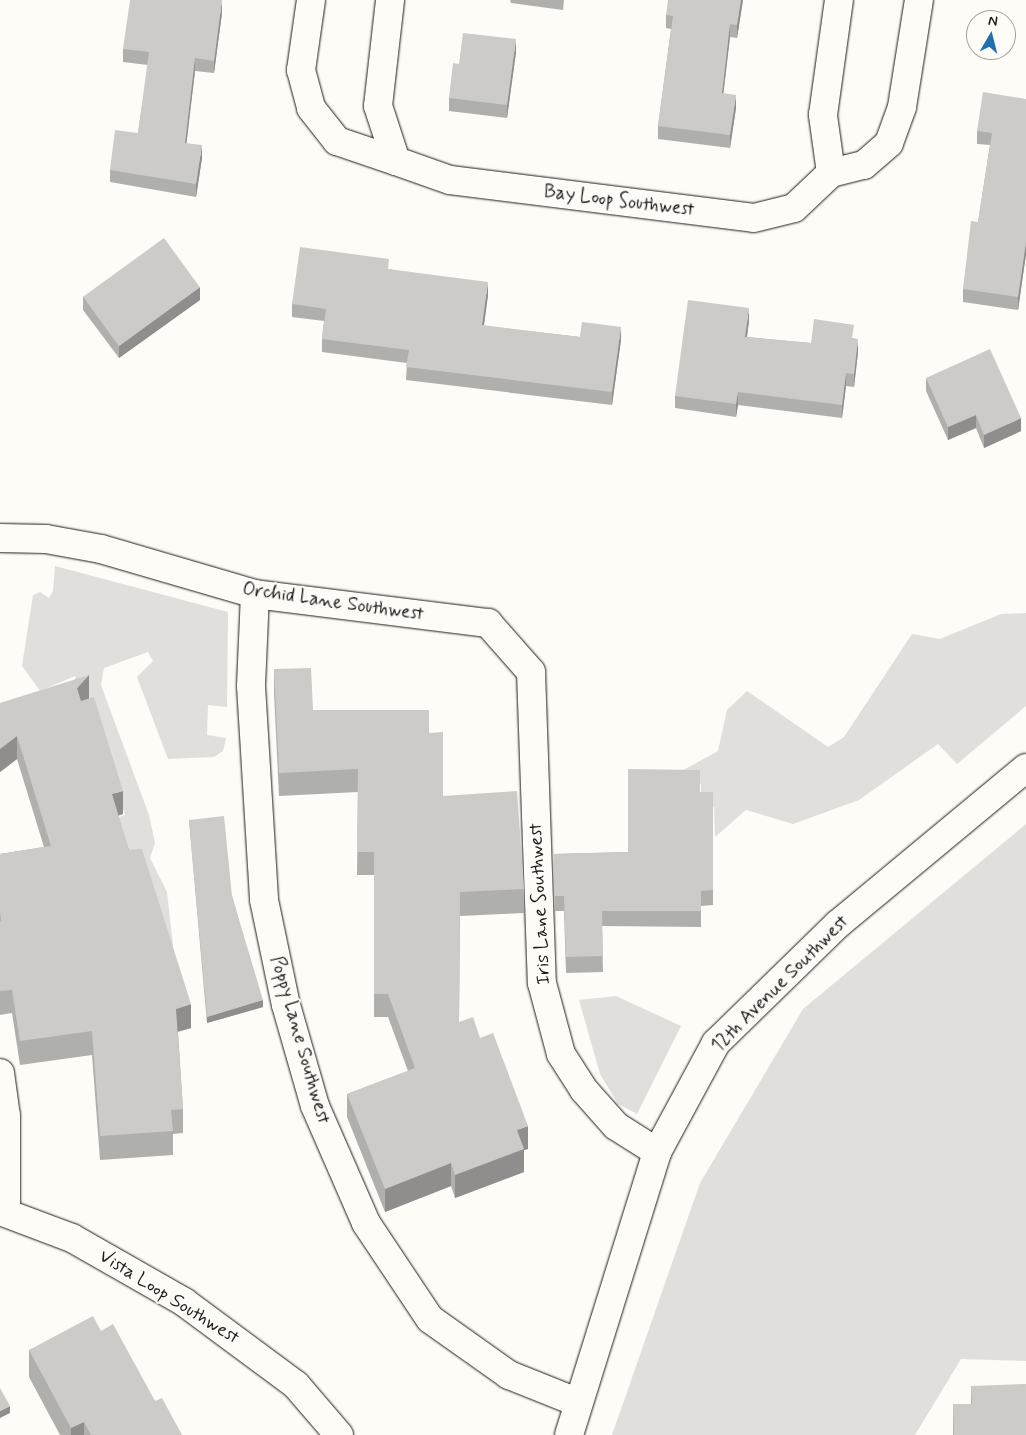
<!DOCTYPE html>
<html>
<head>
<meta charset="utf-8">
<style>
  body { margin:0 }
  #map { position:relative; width:1026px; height:1435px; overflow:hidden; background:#fdfcf7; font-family:Mynerve,sans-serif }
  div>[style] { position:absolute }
  .green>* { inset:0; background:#e0dfdb }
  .roads { filter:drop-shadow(0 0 1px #1c1c1c) drop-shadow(0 0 1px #1c1c1c) }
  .street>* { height:28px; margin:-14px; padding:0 14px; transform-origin:14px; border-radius:14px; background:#fdfcf7 }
  .wall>* { inset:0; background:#afafac }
  .shaded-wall>* { inset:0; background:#8f8e8c }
  .building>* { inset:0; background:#cccbc8; transform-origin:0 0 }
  span { translate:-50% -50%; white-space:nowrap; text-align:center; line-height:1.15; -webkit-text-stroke:4px #fdfcf7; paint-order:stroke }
  .street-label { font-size:19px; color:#1c1c1c }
  .north { position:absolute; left:966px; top:10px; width:50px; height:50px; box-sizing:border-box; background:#fdfcf7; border:1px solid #a3a29f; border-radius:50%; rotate:8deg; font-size:14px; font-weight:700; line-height:20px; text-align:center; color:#1c1c1c }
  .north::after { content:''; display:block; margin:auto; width:18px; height:22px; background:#1f6fb2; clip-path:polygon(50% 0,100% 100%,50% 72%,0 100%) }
</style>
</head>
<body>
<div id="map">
  <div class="green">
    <i style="clip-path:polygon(55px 566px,228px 612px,227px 707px,208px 705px,207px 735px,226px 738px,223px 751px,214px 757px,168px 759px,137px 677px,153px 661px,148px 652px,104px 668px,101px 685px,149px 815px,155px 843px,150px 858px,167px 892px,173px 945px,170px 984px,114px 819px,125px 815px,116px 782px,81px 703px,75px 676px,40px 691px,22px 666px,33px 595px,40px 592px,49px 598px,53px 591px)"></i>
    <i style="clip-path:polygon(1026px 613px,1026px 706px,957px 764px,938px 744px,859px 800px,793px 824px,746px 810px,715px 837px,714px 807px,701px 806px,701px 784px,678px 784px,678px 773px,718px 751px,727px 710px,747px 691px,828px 747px,844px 737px,912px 634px,940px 639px,1001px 614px)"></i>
    <i style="clip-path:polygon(1026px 824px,1026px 1361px,961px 1359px,915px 1435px,612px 1435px,700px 1183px,803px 1009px)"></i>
    <i style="clip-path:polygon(616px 996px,681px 1026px,637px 1114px,618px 1104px,600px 1074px,579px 1000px)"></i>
  </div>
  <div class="roads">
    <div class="street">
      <i style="left:311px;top:0;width:71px;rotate:98.1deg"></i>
      <i style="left:301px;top:70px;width:39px;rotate:75deg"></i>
      <i style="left:311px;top:108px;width:42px;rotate:51.8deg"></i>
      <i style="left:337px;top:141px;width:62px;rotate:18.7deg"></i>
      <i style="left:396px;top:161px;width:58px;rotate:-108.1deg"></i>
      <i style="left:378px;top:106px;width:107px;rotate:-83.5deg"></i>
      <i style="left:396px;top:161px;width:57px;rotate:19.4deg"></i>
      <i style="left:450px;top:180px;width:306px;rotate:7.1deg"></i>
      <i style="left:754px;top:218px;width:41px;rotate:-14deg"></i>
      <i style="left:794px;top:208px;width:51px;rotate:-43.4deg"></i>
      <i style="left:831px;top:173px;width:34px;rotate:-14deg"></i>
      <i style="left:864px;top:165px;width:33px;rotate:-41deg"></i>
      <i style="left:889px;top:143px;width:38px;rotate:-70deg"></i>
      <i style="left:902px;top:107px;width:108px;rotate:-81deg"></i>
      <i style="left:831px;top:173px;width:59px;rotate:-97.9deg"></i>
      <i style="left:823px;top:115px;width:116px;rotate:-82.1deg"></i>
      <i style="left:0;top:538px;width:46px;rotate:1.2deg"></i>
      <i style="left:46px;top:539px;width:56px;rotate:10.3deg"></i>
      <i style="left:101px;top:549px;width:160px;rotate:16.3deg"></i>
      <i style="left:255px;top:594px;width:235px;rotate:7.1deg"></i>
      <i style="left:488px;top:623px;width:65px;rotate:48.7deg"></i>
      <i style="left:531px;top:672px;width:311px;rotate:88deg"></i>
      <i style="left:542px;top:983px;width:73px;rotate:75deg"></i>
      <i style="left:561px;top:1054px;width:43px;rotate:57.4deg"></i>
      <i style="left:584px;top:1090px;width:48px;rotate:48.4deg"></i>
      <i style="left:616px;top:1126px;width:49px;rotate:32.4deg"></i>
      <i style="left:255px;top:594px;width:92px;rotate:92.5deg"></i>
      <i style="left:251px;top:686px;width:214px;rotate:86.5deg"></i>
      <i style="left:264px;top:900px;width:107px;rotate:78.2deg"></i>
      <i style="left:286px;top:1005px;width:105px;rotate:74deg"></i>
      <i style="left:315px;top:1106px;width:128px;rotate:66.4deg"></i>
      <i style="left:366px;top:1223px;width:115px;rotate:56.3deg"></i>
      <i style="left:430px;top:1319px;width:97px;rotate:35.3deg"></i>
      <i style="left:509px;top:1375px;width:73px;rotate:21.7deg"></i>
      <i style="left:0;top:1073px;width:43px;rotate:82.1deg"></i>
      <i style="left:6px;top:1116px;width:96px;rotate:90deg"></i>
      <i style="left:0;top:1211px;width:77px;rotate:20.6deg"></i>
      <i style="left:72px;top:1238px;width:129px;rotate:29.7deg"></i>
      <i style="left:184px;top:1302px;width:139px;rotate:36.5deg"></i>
      <i style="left:296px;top:1385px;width:66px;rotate:49.3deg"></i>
      <i style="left:569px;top:1435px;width:296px;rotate:-72.7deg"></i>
      <i style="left:657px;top:1152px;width:124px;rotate:-61.6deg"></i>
      <i style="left:716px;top:1043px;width:170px;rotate:-44.3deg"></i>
      <i style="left:838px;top:924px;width:244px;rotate:-39.7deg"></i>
    </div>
  </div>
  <div class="wall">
    <i style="clip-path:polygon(510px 0,564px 0,563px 10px,511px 3px)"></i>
    <i style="clip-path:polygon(743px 0,737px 38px,730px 37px,723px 93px,736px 108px,730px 148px,658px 139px,658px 126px,671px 29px,666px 28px,666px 15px)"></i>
    <i style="clip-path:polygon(222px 13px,214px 73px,195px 71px,186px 143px,202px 158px,196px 197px,110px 182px,110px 170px,138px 133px,148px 65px,123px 62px,123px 49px)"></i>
    <i style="clip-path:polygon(516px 52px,507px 118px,449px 111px,449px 98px,459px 64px)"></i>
    <i style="clip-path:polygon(1026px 99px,1026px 254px,1018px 310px,963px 302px,963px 289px,978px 222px,990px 145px,977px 144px,977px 131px)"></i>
    <i style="clip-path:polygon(389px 269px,488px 295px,484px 326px,580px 337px,621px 340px,612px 405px,406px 380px,407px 363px,322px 352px,322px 339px,324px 321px,292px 317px,292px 304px)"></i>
    <i style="clip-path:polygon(83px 297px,200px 300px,119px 358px,83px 310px)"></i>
    <i style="clip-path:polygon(749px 321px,747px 337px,811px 343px,854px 338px,858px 352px,854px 387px,846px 386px,842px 418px,738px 405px,736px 417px,675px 408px,675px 396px)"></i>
    <i style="clip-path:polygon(926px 378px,1021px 431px,984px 448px,976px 428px,948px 440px,926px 391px)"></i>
    <i style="clip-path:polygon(274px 669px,313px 710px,429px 733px,443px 796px,524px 889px,524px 913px,460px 916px,459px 1022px,480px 1038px,528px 1149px,524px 1150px,524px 1172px,455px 1198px,451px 1186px,385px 1212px,347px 1117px,347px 1094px,408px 1071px,388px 1017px,374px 1017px,374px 875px,357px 875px,358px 792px,279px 796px,274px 693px)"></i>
    <i style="clip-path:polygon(89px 698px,123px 814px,118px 816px,129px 850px,191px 1028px,178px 1032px,183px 1109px,183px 1133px,173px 1134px,173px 1155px,100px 1160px,92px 1055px,20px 1065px,12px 1013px,0 1015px,0 854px,44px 847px,17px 759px,0 772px,0 703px)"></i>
    <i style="clip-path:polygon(713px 792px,713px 905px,701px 906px,701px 927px,602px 926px,603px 972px,566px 973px,564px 911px,555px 911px,554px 854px,628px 852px)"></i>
    <i style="clip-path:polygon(189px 820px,232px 896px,263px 1007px,207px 1023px)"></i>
    <i style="clip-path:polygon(101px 1331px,155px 1401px,182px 1435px,60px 1435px,29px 1377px,29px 1350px)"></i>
    <i style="clip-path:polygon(971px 1386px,1026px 1435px,953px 1435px,953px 1404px,971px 1404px)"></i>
  </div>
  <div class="shaded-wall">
    <i style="clip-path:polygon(222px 0,222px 13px,214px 73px,214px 61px)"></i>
    <i style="clip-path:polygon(741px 0,743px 0,737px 38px,737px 25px)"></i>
    <i style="clip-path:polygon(730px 24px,730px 37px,722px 106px,722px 93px)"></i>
    <i style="clip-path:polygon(516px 39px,516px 52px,507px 118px,507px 105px)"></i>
    <i style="clip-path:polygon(195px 58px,195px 71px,185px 156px,185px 143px)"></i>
    <i style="clip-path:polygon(736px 95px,736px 108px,730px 148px,730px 135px)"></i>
    <i style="clip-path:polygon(202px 145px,202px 158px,196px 197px,196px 184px)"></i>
    <i style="clip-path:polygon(1026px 242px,1026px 254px,1018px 310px,1018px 297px)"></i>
    <i style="clip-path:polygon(488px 282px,488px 295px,482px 338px,482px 325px)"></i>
    <i style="clip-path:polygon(200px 287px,200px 300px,119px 358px,119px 345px)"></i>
    <i style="clip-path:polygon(749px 308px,749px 321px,745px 350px,745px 337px)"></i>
    <i style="clip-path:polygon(621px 327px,621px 340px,612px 405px,612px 392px)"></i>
    <i style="clip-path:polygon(858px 339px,858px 352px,854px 387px,854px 374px)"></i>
    <i style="clip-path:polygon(846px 373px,846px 386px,842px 418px,842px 405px)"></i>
    <i style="clip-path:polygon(738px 392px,738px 405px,736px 417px,736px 404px)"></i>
    <i style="clip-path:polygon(976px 415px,976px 428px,948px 440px,948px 427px)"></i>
    <i style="clip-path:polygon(1021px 418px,1021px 431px,984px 448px,984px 435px)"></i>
    <i style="clip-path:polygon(89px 675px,89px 699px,77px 712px,77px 688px)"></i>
    <i style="clip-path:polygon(17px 736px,17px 759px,0 772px,0 749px)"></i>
    <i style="clip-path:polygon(123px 791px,123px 814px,112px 817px,112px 794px)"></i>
    <i style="clip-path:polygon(263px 1000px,263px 1007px,207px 1023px,207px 1017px)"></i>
    <i style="clip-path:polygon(191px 1004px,191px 1028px,176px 1032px,176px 1009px)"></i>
    <i style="clip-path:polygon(528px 1126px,528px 1149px,524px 1150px,524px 1172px,455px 1198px,455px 1175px,517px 1130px)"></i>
    <i style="clip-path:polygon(451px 1163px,451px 1186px,385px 1212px,385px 1189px)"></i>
    <i style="clip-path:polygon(10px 1406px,10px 1413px,0 1418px,0 1411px)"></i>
    <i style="clip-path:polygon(84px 1422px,84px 1435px,71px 1435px,71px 1428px)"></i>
  </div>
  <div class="building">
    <i style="clip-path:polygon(130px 0,222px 0,214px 61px,195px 58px,185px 143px,202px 145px,196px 184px,110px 170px,115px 130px,138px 133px,149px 52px,123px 49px)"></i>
    <i style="clip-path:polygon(668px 0,741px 0,737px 25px,730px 24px,722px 93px,736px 95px,730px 135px,658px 126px,673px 16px,666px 15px)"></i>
    <i style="clip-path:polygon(463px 33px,516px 39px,507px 105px,449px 98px,453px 63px,459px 64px)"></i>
    <i style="clip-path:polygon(983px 92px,1026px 99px,1026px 242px,1018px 297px,963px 289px,971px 221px,978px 222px,992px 133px,977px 131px)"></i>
    <i style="left:164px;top:238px;width:61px;height:100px;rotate:54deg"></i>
    <i style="clip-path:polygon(300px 247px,389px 259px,388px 269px,488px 282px,482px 325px,580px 337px,582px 322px,621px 327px,612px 392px,406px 367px,409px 350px,322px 339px,326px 309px,292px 304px)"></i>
    <i style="clip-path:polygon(688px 300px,749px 308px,745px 337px,811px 343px,814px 319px,854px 325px,852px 338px,858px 339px,854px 374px,846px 373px,842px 405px,738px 392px,736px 404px,675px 396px)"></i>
    <i style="clip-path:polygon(990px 349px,1021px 418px,984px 435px,976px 415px,948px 427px,926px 378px)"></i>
    <i style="clip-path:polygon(311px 668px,313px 710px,429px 710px,429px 733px,443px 732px,443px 796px,517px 791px,524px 889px,460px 892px,459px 1022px,473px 1017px,480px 1038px,493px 1033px,528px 1126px,517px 1130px,524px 1149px,455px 1175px,451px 1163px,385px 1189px,347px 1094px,415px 1068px,388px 994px,374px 994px,374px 852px,357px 852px,358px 769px,279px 773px,274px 669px)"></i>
    <i style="clip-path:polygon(89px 675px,77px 688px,81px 701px,94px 697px,123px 791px,112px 794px,129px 850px,142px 849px,191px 1004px,176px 1009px,183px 1109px,171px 1110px,173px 1131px,100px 1136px,92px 1031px,20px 1041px,12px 990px,0 991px,0 921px,1px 921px,0 910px,0 854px,51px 846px,17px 736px,0 749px,0 703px)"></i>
    <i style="clip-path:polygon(628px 769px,700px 770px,700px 792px,713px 792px,713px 890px,701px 891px,701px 911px,602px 911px,603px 956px,566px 957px,564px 896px,555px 896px,554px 854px,628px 852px)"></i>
    <i style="clip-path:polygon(224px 816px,232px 896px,263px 1000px,207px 1017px,189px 820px)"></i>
    <i style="clip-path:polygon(93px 1316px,101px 1331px,113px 1324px,155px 1401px,162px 1398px,182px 1435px,91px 1435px,84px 1422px,71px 1428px,29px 1350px)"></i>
    <i style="clip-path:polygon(1026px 1384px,1026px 1435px,954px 1435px,953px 1404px,972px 1404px,971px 1386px)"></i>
    <i style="clip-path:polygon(0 1388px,10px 1406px,0 1411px)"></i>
  </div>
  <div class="street-label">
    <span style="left:619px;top:201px;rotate:7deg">Bay Loop Southwest</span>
    <span style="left:333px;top:602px;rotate:8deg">Orchid Lane Southwest</span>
    <span style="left:540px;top:904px;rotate:-93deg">Iris Lane Southwest</span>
    <span style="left:780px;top:984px;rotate:-45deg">12th Avenue Southwest</span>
    <span style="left:300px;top:1040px;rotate:74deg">Poppy Lane Southwest</span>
    <span style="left:169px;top:1297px;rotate:32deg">Vista Loop Southwest</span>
  </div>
  <div class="north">N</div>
</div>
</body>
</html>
